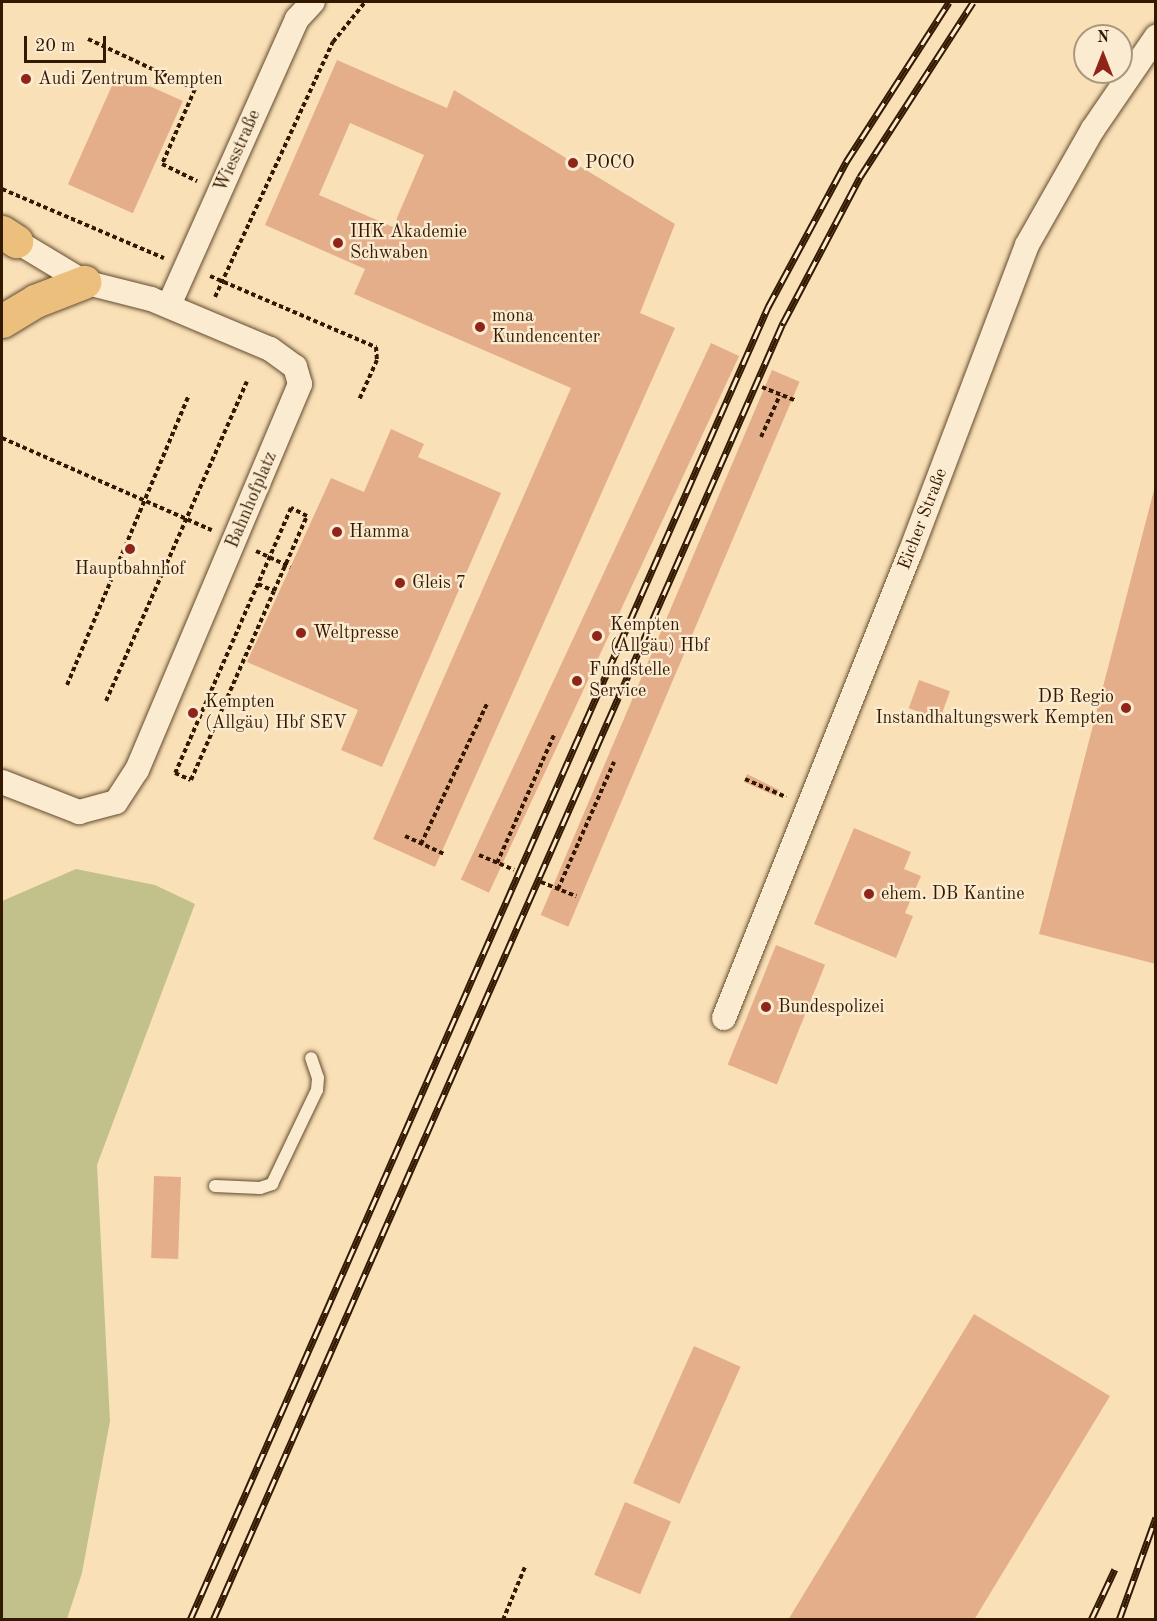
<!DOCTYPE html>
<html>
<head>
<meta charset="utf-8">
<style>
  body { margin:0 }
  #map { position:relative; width:1157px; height:1621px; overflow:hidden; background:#f9e0b7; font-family:"Old Standard TT",serif }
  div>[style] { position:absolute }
  .green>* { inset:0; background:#c3c18b }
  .building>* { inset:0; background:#e5ae8b; transform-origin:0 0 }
  .path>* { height:4px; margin-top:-2px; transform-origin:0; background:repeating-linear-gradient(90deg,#331900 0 4.5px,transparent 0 7.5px) }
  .roads { filter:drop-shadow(0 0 2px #644b2e) drop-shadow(0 0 2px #644b2e) }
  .service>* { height:12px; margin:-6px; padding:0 6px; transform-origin:6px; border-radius:6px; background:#fbebd0 }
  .minor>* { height:24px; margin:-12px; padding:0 12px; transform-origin:12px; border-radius:12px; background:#fbebd0 }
  .primary>* { height:33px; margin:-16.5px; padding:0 16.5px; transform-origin:16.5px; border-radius:16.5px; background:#ecc07c }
  .rail>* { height:7px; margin-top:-3.5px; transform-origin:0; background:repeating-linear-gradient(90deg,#fbebd0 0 14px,#331900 0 28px); box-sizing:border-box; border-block:2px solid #331900 }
  .dots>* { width:16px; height:16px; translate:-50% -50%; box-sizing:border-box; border:3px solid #fbebd0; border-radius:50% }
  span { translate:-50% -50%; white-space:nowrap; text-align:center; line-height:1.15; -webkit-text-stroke:4.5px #fbebd0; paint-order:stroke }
  .poi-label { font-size:18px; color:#331900 }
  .left { translate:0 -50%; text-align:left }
  .right { translate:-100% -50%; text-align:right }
  .street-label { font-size:18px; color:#331900 }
  .frame { position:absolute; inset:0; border:3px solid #331900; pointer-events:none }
  .north { position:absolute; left:1073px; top:24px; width:60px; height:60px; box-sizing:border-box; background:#fbebd0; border:2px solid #ab977d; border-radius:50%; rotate:0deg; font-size:16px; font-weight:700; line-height:24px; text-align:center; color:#331900 }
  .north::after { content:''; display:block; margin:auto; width:21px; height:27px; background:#8f2418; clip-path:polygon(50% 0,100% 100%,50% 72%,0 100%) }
  .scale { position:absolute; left:24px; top:36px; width:82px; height:27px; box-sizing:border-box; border:3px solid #331900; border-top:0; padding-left:8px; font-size:18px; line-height:21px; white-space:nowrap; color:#331900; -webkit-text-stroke:4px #fbebd0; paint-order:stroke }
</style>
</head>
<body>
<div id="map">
  <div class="green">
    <i style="clip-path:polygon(76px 869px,155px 885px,195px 904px,97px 1165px,110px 1421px,82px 1573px,67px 1619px,2px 1619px,2px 901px)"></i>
  </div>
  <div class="building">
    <i style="clip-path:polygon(evenodd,337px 60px,447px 108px,454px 90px,675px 224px,640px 313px,675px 328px,435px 867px,373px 839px,571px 388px,354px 294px,365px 269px,265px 225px,337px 60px,350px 123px,424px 155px,393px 227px,319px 195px,350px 123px)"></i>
    <i style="left:118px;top:72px;width:71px;height:123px;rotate:24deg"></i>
    <i style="left:711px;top:343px;width:31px;height:592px;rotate:25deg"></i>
    <i style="left:772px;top:370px;width:30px;height:592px;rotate:23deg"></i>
    <i style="clip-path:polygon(391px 429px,424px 444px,418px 457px,501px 493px,382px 767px,341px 750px,358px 710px,247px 662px,331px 478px,364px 492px)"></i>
    <i style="clip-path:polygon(1155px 486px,1156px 486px,1156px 964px,1039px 934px)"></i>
    <i style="left:919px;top:680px;width:33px;height:30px;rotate:20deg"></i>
    <i style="clip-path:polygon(747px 774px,779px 790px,776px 796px,744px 782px)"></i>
    <i style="clip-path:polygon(854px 828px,911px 852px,904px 869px,921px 876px,905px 913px,913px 916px,896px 958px,814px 924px)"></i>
    <i style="left:776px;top:945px;width:53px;height:129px;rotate:22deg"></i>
    <i style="left:154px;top:1176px;width:27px;height:82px;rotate:2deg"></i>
    <i style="clip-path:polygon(974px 1314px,1110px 1396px,974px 1620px,788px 1620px)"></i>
    <i style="left:694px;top:1346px;width:51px;height:150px;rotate:24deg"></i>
    <i style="left:625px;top:1502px;width:50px;height:79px;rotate:23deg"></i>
  </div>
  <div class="path">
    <i style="left:88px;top:39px;width:118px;rotate:25deg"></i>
    <i style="left:195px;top:89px;width:82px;rotate:113.7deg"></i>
    <i style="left:162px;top:164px;width:39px;rotate:26deg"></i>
    <i style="left:2px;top:189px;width:176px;rotate:23.1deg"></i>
    <i style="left:210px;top:276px;width:181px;rotate:23.2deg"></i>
    <i style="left:376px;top:347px;width:13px;rotate:86deg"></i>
    <i style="left:377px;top:360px;width:44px;rotate:114.2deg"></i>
    <i style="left:215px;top:297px;width:281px;rotate:-65.2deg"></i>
    <i style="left:333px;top:42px;width:51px;rotate:-51.3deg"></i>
    <i style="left:762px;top:387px;width:35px;rotate:22deg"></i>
    <i style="left:761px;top:437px;width:46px;rotate:-65.7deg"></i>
    <i style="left:2px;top:438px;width:229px;rotate:23.7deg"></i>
    <i style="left:256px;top:551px;width:38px;rotate:25deg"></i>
    <i style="left:258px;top:584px;width:17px;rotate:24deg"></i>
    <i style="left:274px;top:591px;width:82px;rotate:-66.3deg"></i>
    <i style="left:307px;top:516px;width:18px;rotate:-153deg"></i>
    <i style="left:291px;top:508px;width:289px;rotate:113.6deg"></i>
    <i style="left:175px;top:773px;width:17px;rotate:24deg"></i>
    <i style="left:191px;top:780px;width:206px;rotate:-66.3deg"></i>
    <i style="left:67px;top:685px;width:315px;rotate:-67.2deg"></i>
    <i style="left:106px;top:701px;width:349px;rotate:-66.2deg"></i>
    <i style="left:745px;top:779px;width:45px;rotate:23.7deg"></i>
    <i style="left:405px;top:836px;width:43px;rotate:24.8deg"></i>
    <i style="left:421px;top:844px;width:155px;rotate:-64.8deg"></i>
    <i style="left:479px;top:855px;width:38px;rotate:23deg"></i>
    <i style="left:497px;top:863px;width:140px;rotate:-66deg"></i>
    <i style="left:541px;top:882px;width:38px;rotate:22deg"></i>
    <i style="left:558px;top:889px;width:139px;rotate:-66.2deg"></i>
    <i style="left:503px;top:1620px;width:57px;rotate:-67.5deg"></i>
  </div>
  <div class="roads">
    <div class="service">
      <i style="left:215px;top:1186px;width:45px;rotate:2.5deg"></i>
      <i style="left:260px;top:1188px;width:13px;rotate:-18deg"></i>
      <i style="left:272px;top:1184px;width:104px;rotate:-64.4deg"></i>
      <i style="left:317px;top:1090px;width:12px;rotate:-85deg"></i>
      <i style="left:318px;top:1078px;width:21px;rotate:-109deg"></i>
    </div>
    <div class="minor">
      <i style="left:169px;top:305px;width:313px;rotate:-65.9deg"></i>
      <i style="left:297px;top:19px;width:23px;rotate:-47deg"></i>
      <i style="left:2px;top:782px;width:83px;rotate:21.3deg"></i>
      <i style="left:79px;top:812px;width:38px;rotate:-15deg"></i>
      <i style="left:116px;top:802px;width:38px;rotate:-57deg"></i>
      <i style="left:137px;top:770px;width:419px;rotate:-67.1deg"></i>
      <i style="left:300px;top:384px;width:18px;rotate:-106deg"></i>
      <i style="left:295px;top:367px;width:31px;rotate:-144deg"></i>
      <i style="left:270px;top:349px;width:129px;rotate:-157.2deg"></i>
      <i style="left:151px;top:299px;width:69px;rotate:-165.8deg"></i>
      <i style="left:84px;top:282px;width:79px;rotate:-148.9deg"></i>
      <i style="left:724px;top:1018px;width:501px;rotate:-68.2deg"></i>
      <i style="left:910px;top:553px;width:329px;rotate:-69.2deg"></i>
      <i style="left:1027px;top:245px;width:133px;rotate:-60.4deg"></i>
      <i style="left:1093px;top:129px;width:112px;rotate:-55.6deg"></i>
    </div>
    <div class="primary">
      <i style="left:2px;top:232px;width:17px;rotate:33deg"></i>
      <i style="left:2px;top:321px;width:39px;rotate:-31deg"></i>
      <i style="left:35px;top:301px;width:53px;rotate:-21.2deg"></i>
    </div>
  </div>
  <div class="rail">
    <i style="left:190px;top:1620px;width:1435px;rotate:-66.24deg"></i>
    <i style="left:768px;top:307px;width:165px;rotate:-61.7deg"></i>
    <i style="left:846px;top:162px;width:190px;rotate:-57.2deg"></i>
    <i style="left:213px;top:1620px;width:1417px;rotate:-66.28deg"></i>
    <i style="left:783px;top:323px;width:165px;rotate:-62.2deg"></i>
    <i style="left:860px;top:177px;width:208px;rotate:-57.1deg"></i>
    <i style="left:1091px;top:1620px;width:56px;rotate:-64.8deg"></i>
    <i style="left:1119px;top:1620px;width:109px;rotate:-70.2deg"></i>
  </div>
  <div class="dots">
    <i style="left:26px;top:79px;background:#8f2418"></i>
    <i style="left:573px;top:163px;background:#8f2418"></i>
    <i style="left:338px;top:243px;background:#8f2418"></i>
    <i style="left:480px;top:327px;background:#8f2418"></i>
    <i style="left:337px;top:532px;background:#8f2418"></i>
    <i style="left:130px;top:549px;background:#8f2418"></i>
    <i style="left:400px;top:583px;background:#8f2418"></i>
    <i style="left:301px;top:633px;background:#8f2418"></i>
    <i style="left:597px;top:636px;background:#8f2418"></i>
    <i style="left:577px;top:681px;background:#8f2418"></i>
    <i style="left:1126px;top:708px;background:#8f2418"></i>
    <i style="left:193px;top:713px;background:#8f2418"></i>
    <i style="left:869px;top:894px;background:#8f2418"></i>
    <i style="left:766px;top:1007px;background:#8f2418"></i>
  </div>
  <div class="poi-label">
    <span class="left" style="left:38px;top:79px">Audi Zentrum Kempten</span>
    <span class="left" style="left:585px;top:163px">POCO</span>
    <span class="left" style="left:350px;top:243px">IHK Akademie<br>Schwaben</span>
    <span class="left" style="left:492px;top:327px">mona<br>Kundencenter</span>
    <span class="left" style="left:349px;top:532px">Hamma</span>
    <span style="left:130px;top:569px">Hauptbahnhof</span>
    <span class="left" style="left:412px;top:583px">Gleis 7</span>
    <span class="left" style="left:610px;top:636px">Kempten<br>(Allgäu) Hbf</span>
    <span class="left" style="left:313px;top:633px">Weltpresse</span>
    <span class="left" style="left:589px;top:681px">Fundstelle<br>Service</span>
    <span class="right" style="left:1114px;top:708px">DB Regio<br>Instandhaltungswerk Kempten</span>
    <span class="left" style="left:205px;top:713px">Kempten<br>(Allgäu) Hbf SEV</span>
    <span class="left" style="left:881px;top:894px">ehem. DB Kantine</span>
    <span class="left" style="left:778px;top:1007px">Bundespolizei</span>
  </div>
  <div class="street-label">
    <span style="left:238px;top:151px;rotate:-66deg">Wiesstraße</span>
    <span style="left:252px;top:500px;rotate:-67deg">Bahnhofplatz</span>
    <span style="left:923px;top:519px;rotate:-69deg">Eicher Straße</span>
  </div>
  <div class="frame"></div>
  <div class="north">N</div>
  <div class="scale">20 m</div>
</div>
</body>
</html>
